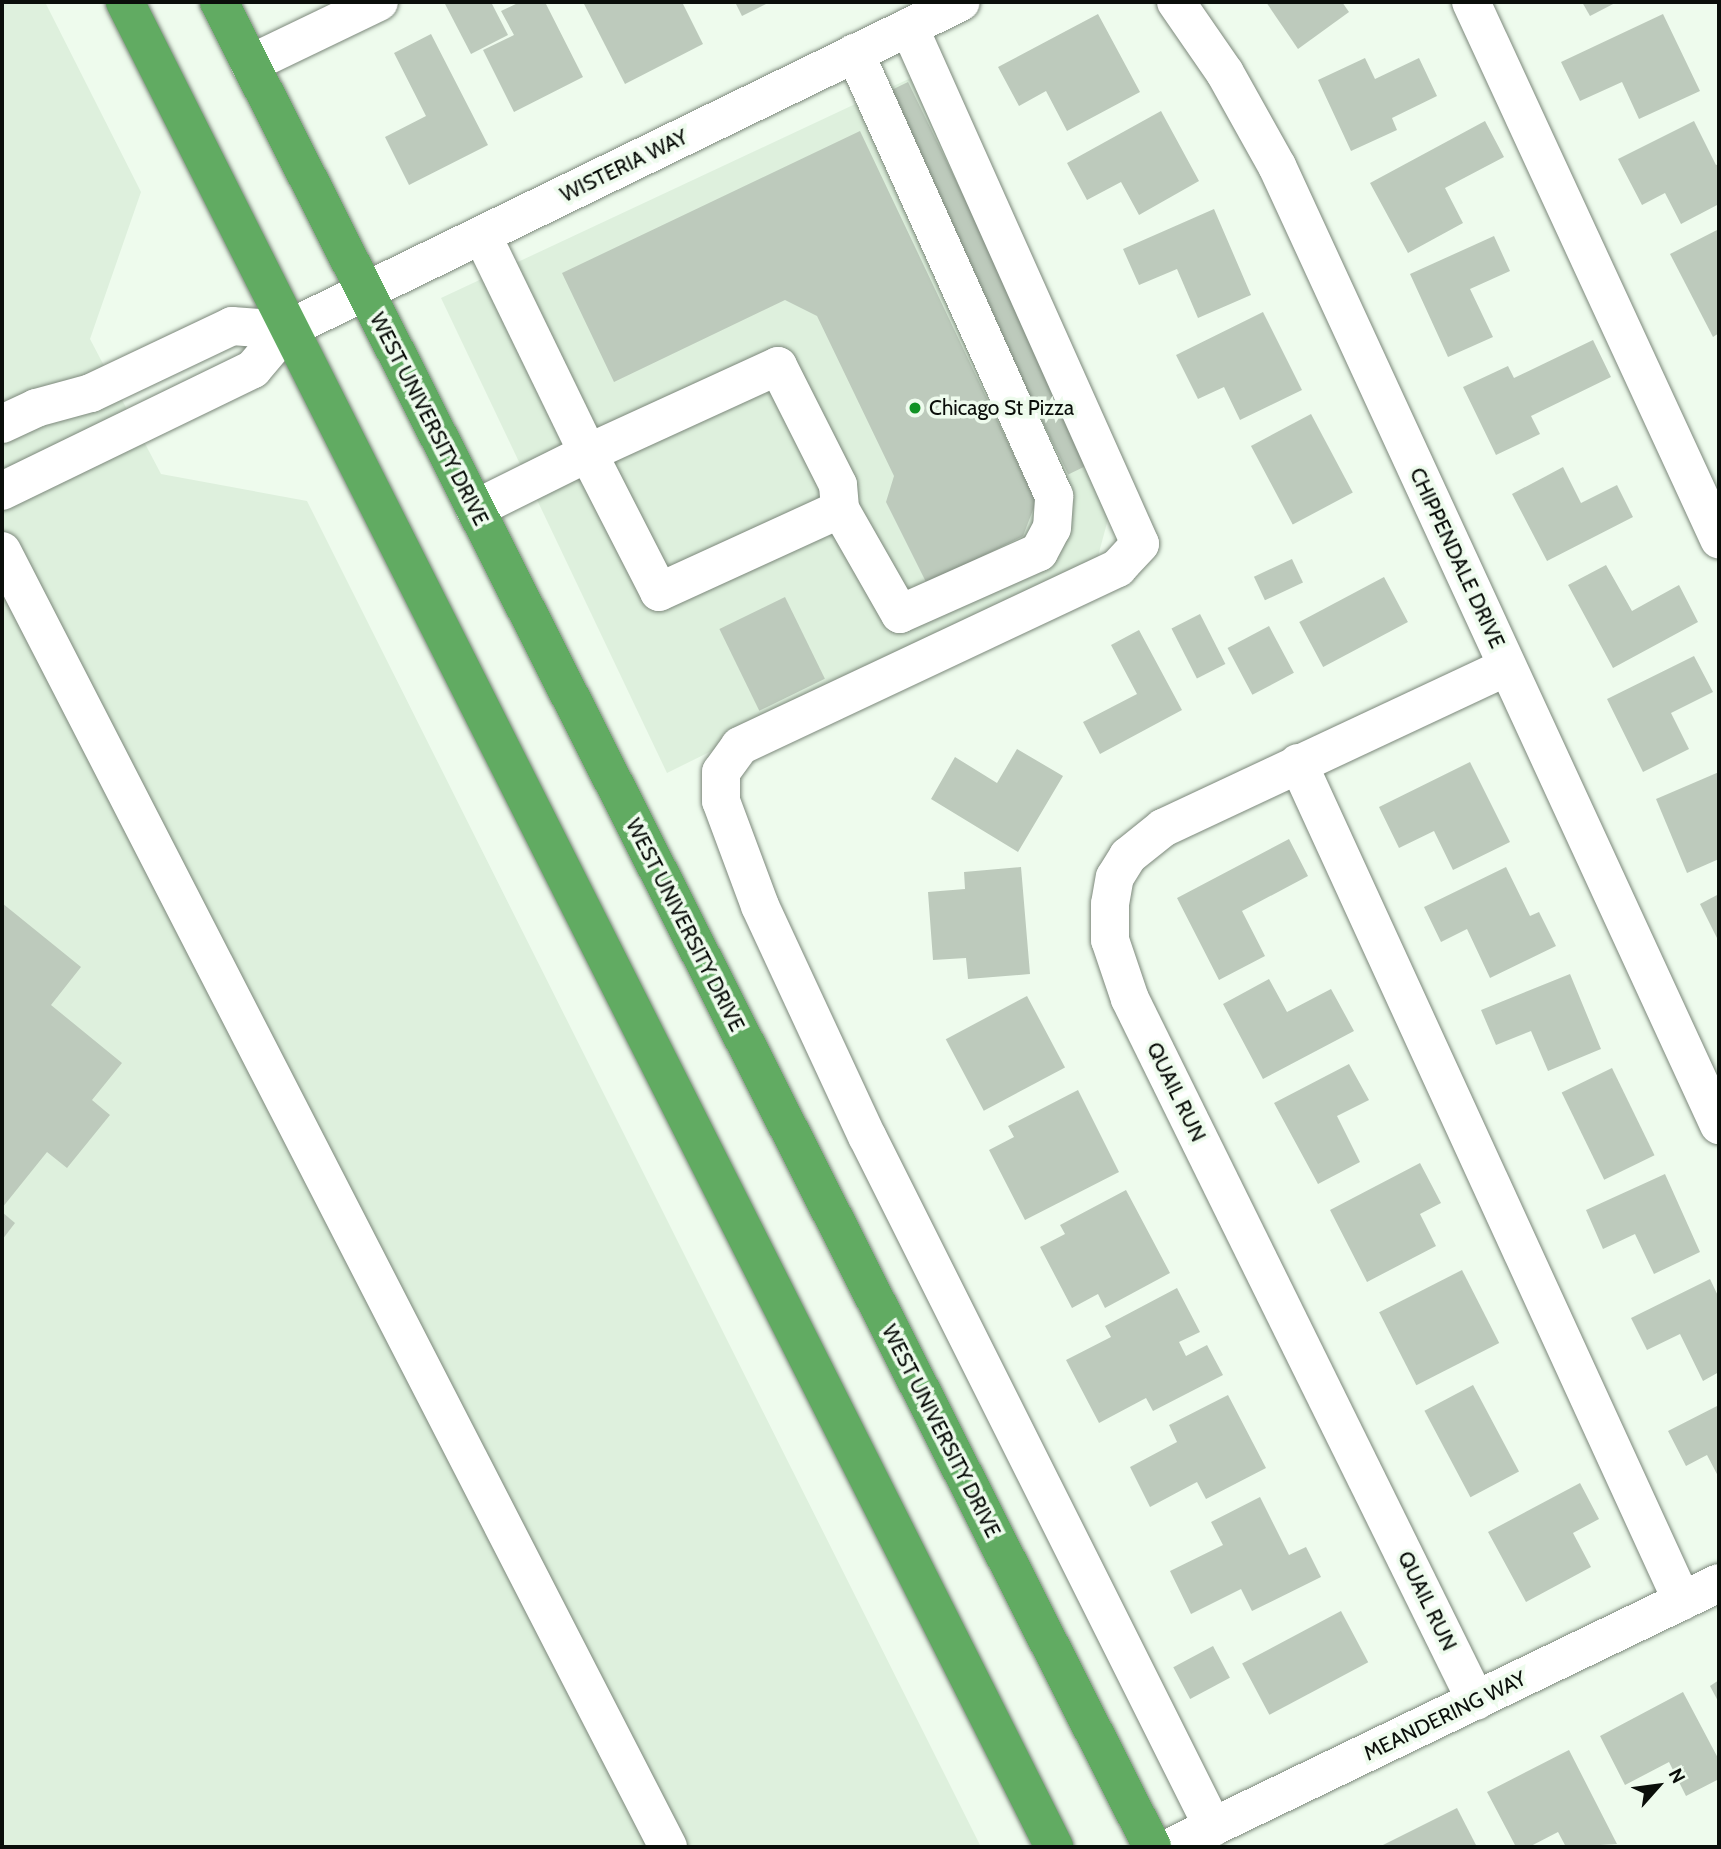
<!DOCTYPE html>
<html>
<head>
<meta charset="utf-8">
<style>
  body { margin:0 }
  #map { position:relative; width:1721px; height:1849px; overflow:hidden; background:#eefbed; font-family:Cabin,sans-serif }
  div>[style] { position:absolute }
  .built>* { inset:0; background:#def0dd }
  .building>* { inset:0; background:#bdcabc; transform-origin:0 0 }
  .roads { filter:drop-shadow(0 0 2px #7c887b) drop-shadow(0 0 2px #7c887b) }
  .minor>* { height:38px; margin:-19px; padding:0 19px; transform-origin:19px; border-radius:19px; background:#fff }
  .highway>* { height:38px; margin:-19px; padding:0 19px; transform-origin:19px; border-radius:19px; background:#61ab62 }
  .dots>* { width:19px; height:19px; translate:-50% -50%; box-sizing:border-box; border:4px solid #eefbed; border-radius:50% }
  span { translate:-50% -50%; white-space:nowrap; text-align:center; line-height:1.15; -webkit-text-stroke:7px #eefbed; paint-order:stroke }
  .street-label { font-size:21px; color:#0a0e0a }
  .poi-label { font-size:21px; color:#0a0e0a }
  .left { translate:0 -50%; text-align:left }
  .frame { position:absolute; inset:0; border:4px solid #0a0e0a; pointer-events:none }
  .north { position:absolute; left:1623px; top:1751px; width:70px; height:70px; -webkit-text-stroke:5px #eefbed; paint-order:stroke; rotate:62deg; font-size:19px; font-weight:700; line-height:28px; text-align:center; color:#0a0e0a }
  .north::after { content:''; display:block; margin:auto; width:24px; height:32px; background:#0a0e0a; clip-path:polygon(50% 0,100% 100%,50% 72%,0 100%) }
</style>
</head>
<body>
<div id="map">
  <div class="built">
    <i style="clip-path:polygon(2px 2px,45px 2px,141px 192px,90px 339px,161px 474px,307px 501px,981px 1847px,2px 1847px)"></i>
    <i style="clip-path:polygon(915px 76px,1111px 508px,1097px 560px,667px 773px,441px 298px)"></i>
  </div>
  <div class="building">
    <i style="clip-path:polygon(444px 2px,491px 2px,508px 35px,471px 54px)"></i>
    <i style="clip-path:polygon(520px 2px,545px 2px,583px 77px,514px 112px,483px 50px,514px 35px,501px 11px)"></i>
    <i style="clip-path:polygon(583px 2px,682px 2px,703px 44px,625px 84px)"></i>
    <i style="clip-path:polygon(735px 2px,770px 2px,742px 16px)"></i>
    <i style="clip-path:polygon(1266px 2px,1342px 2px,1349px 12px,1298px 49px)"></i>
    <i style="clip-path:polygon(1582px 2px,1617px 2px,1590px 16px)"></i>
    <i style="clip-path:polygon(1098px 14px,1140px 92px,1067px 131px,1046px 91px,1019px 106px,998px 67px)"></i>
    <i style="clip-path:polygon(1663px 14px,1700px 91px,1639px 119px,1622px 82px,1580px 101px,1561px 62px)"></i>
    <i style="clip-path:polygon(431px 34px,488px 145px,409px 185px,385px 137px,426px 116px,394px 53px)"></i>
    <i style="clip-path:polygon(1365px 58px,1375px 79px,1419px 58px,1437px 96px,1392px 118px,1397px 130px,1351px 151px,1318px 80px)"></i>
    <i style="left:908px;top:82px;width:423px;height:28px;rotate:64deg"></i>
    <i style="clip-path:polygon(1161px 111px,1199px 181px,1139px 215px,1121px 182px,1087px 200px,1067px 163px)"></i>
    <i style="clip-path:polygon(1485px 121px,1504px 157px,1445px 188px,1463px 223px,1408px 253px,1370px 183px)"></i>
    <i style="clip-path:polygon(1694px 121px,1716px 165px,1719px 164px,1719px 204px,1681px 224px,1665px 193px,1642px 205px,1618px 159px)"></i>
    <i style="clip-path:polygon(860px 131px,1036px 502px,1023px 536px,927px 584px,886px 502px,894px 476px,817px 316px,785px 300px,614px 382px,562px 273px)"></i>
    <i style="clip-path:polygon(1214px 209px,1251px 295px,1198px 318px,1177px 269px,1139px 285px,1123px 249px)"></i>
    <i style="clip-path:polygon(1719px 229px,1719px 333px,1713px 337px,1670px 254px)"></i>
    <i style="clip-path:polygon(1494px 236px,1510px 271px,1470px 289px,1493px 337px,1448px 357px,1410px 274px)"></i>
    <i style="clip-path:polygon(1263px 312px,1302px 390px,1240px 420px,1224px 387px,1198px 399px,1176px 355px)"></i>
    <i style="clip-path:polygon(1593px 340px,1611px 377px,1531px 416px,1540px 434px,1496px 455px,1463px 387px,1508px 366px,1514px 378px)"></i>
    <i style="left:1311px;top:414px;width:89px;height:68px;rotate:62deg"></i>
    <i style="clip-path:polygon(1563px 467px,1581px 503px,1617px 485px,1633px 517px,1547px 561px,1512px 494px)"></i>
    <i style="left:1292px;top:559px;width:26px;height:42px;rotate:65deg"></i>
    <i style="clip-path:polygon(1606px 565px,1632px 611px,1679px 585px,1698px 622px,1613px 668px,1568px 585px)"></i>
    <i style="left:1384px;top:577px;width:51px;height:96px;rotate:62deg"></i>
    <i style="left:785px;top:597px;width:91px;height:73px;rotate:64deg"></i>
    <i style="left:1200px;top:614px;width:56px;height:32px;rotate:63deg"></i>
    <i style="left:1269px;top:626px;width:53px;height:47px;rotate:62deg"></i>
    <i style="clip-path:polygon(1139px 630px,1182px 710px,1100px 754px,1083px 722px,1137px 694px,1111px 645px)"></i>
    <i style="clip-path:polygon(1694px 656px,1713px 692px,1671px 713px,1689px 749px,1643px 772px,1607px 699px)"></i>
    <i style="clip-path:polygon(1017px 749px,1063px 776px,1018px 852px,931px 799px,955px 757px,997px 783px)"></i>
    <i style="clip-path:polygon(1470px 762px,1510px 842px,1453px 870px,1434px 831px,1399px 848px,1379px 807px)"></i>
    <i style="clip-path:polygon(1719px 772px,1719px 859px,1687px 873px,1656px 799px)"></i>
    <i style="clip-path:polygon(1289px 839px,1308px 876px,1242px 911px,1265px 956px,1219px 980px,1177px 898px)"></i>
    <i style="clip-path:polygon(1021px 867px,1030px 974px,968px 979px,966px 958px,933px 960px,928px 892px,965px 889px,964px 872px)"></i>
    <i style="clip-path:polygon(1506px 867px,1530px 916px,1539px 912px,1556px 946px,1490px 978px,1467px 929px,1441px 942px,1424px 907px)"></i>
    <i style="clip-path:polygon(1719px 894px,1719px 942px,1700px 904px)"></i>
    <i style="clip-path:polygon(2px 903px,81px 967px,51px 1005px,122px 1063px,92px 1100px,110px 1115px,67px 1168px,47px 1152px,2px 1208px)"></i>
    <i style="clip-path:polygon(1570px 974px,1601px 1049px,1548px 1071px,1531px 1031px,1496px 1045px,1481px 1010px)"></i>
    <i style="clip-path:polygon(1269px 979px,1287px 1012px,1331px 989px,1354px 1031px,1263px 1079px,1223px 1004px)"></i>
    <i style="left:1027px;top:996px;width:81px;height:92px;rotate:62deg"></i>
    <i style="clip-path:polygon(1349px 1064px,1369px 1100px,1337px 1116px,1360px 1162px,1318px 1184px,1274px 1103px)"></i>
    <i style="left:1612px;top:1068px;width:97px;height:56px;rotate:64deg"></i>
    <i style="clip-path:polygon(1078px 1090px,1119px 1172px,1025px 1220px,989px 1150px,1014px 1137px,1008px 1126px)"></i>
    <i style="clip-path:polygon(1420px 1163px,1441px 1203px,1420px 1214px,1436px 1246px,1367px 1282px,1330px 1210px)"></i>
    <i style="clip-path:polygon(1665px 1174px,1700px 1252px,1654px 1274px,1635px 1234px,1603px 1249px,1586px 1210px)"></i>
    <i style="clip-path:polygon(1126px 1190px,1170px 1273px,1105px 1308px,1098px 1294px,1072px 1308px,1040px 1247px,1065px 1234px,1060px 1225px)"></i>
    <i style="clip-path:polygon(2px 1212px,15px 1223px,2px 1240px)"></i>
    <i style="left:1462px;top:1270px;width:82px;height:93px;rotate:63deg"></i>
    <i style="clip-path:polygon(1710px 1279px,1719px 1298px,1719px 1372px,1703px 1381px,1680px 1334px,1647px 1350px,1631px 1318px)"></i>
    <i style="clip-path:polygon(1177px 1288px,1200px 1332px,1179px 1342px,1186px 1356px,1207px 1345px,1223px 1375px,1153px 1411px,1146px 1398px,1099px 1423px,1066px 1360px,1111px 1337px,1105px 1326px)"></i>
    <i style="left:1473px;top:1385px;width:98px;height:55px;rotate:62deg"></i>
    <i style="clip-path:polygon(1228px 1395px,1266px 1468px,1206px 1499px,1197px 1482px,1150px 1507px,1130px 1467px,1177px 1442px,1169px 1425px)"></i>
    <i style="clip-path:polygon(1719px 1405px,1719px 1478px,1707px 1455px,1686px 1466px,1668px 1431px)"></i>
    <i style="clip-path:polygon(1580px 1483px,1599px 1519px,1573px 1533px,1591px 1567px,1526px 1602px,1488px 1532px)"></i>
    <i style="clip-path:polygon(1260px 1497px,1289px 1555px,1306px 1547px,1321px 1577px,1252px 1611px,1241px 1589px,1191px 1614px,1170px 1571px,1223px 1545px,1211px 1522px)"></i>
    <i style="left:1341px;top:1611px;width:58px;height:112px;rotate:62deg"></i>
    <i style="left:1213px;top:1646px;width:36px;height:45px;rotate:62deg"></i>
    <i style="clip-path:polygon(1719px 1680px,1719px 1703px,1710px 1686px)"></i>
    <i style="clip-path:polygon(1683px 1692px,1719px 1760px,1719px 1779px,1686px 1796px,1669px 1762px,1625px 1785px,1600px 1736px)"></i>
    <i style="clip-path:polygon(1569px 1750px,1617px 1844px,1566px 1847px,1558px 1832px,1529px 1847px,1516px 1847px,1487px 1792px)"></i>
    <i style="clip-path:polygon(1457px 1808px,1477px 1847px,1379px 1847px)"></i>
  </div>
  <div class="roads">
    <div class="minor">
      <i style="left:1176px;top:2px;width:86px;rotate:55.4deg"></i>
      <i style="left:1225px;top:73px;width:107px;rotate:60.8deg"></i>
      <i style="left:1277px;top:166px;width:1056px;rotate:65.26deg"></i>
      <i style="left:1471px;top:2px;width:592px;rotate:65.21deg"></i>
      <i style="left:909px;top:27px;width:566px;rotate:65.92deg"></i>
      <i style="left:1140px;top:544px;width:33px;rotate:133deg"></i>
      <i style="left:1118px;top:568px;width:418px;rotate:154.8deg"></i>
      <i style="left:740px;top:746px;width:32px;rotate:126deg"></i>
      <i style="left:721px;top:772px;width:29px;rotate:90deg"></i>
      <i style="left:721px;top:801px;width:112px;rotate:69.6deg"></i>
      <i style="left:760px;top:906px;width:254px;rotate:65.1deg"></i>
      <i style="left:867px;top:1136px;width:773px;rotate:63.4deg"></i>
      <i style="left:250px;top:64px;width:143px;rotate:-25.7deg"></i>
      <i style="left:482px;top:235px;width:242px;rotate:64.1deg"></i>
      <i style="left:588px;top:453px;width:209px;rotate:-24.6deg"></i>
      <i style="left:778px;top:366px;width:133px;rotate:63.2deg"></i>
      <i style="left:838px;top:485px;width:24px;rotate:85deg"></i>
      <i style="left:2px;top:424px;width:38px;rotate:-25deg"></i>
      <i style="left:36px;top:408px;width:57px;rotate:-15.3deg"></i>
      <i style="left:91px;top:393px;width:156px;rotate:-25.4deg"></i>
      <i style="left:232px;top:326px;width:54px;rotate:4.2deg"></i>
      <i style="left:2px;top:491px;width:279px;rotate:-25.9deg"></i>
      <i style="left:253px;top:369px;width:51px;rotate:-49.8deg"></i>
      <i style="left:286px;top:330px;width:750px;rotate:-25.92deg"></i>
      <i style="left:475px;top:509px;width:126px;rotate:-26.4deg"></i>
      <i style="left:588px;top:453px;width:156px;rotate:62.9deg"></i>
      <i style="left:659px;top:592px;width:199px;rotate:-24.6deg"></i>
      <i style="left:840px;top:509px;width:121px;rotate:60.3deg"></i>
      <i style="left:900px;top:614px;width:152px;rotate:-24deg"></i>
      <i style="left:1039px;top:552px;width:27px;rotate:-62deg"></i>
      <i style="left:1052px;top:528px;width:32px;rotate:-86deg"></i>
      <i style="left:1054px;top:496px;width:486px;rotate:-114.2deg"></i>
      <i style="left:2px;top:551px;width:1457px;rotate:62.8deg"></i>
      <i style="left:1298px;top:763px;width:922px;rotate:65.38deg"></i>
      <i style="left:1476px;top:1701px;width:783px;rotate:-116.24deg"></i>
      <i style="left:1130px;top:999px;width:62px;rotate:-108.7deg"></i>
      <i style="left:1110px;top:940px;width:36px;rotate:-90deg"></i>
      <i style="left:1110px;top:904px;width:27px;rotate:-80deg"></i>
      <i style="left:1115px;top:877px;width:25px;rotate:-58deg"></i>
      <i style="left:1128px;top:856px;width:45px;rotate:-38.7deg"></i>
      <i style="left:1163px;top:828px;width:379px;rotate:-25.1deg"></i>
      <i style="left:1171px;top:1847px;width:608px;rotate:-25.72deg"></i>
    </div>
    <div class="highway">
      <i style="left:125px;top:2px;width:2066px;rotate:63.27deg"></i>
      <i style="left:219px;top:2px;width:2067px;rotate:63.17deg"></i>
    </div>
  </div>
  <div class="dots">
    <i style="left:915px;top:408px;background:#109224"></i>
  </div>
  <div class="street-label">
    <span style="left:624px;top:166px;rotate:-26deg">WISTERIA WAY</span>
    <span style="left:429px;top:419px;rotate:63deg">WEST UNIVERSITY DRIVE</span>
    <span style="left:1457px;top:558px;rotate:65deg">CHIPPENDALE DRIVE</span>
    <span style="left:685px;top:925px;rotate:63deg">WEST UNIVERSITY DRIVE</span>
    <span style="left:1176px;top:1092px;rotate:64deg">QUAIL RUN</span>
    <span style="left:941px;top:1431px;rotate:63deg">WEST UNIVERSITY DRIVE</span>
    <span style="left:1427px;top:1601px;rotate:64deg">QUAIL RUN</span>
    <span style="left:1445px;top:1716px;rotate:-26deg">MEANDERING WAY</span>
  </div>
  <div class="poi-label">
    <span class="left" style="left:929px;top:408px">Chicago St Pizza</span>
  </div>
  <div class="frame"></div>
  <div class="north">N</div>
</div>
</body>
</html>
